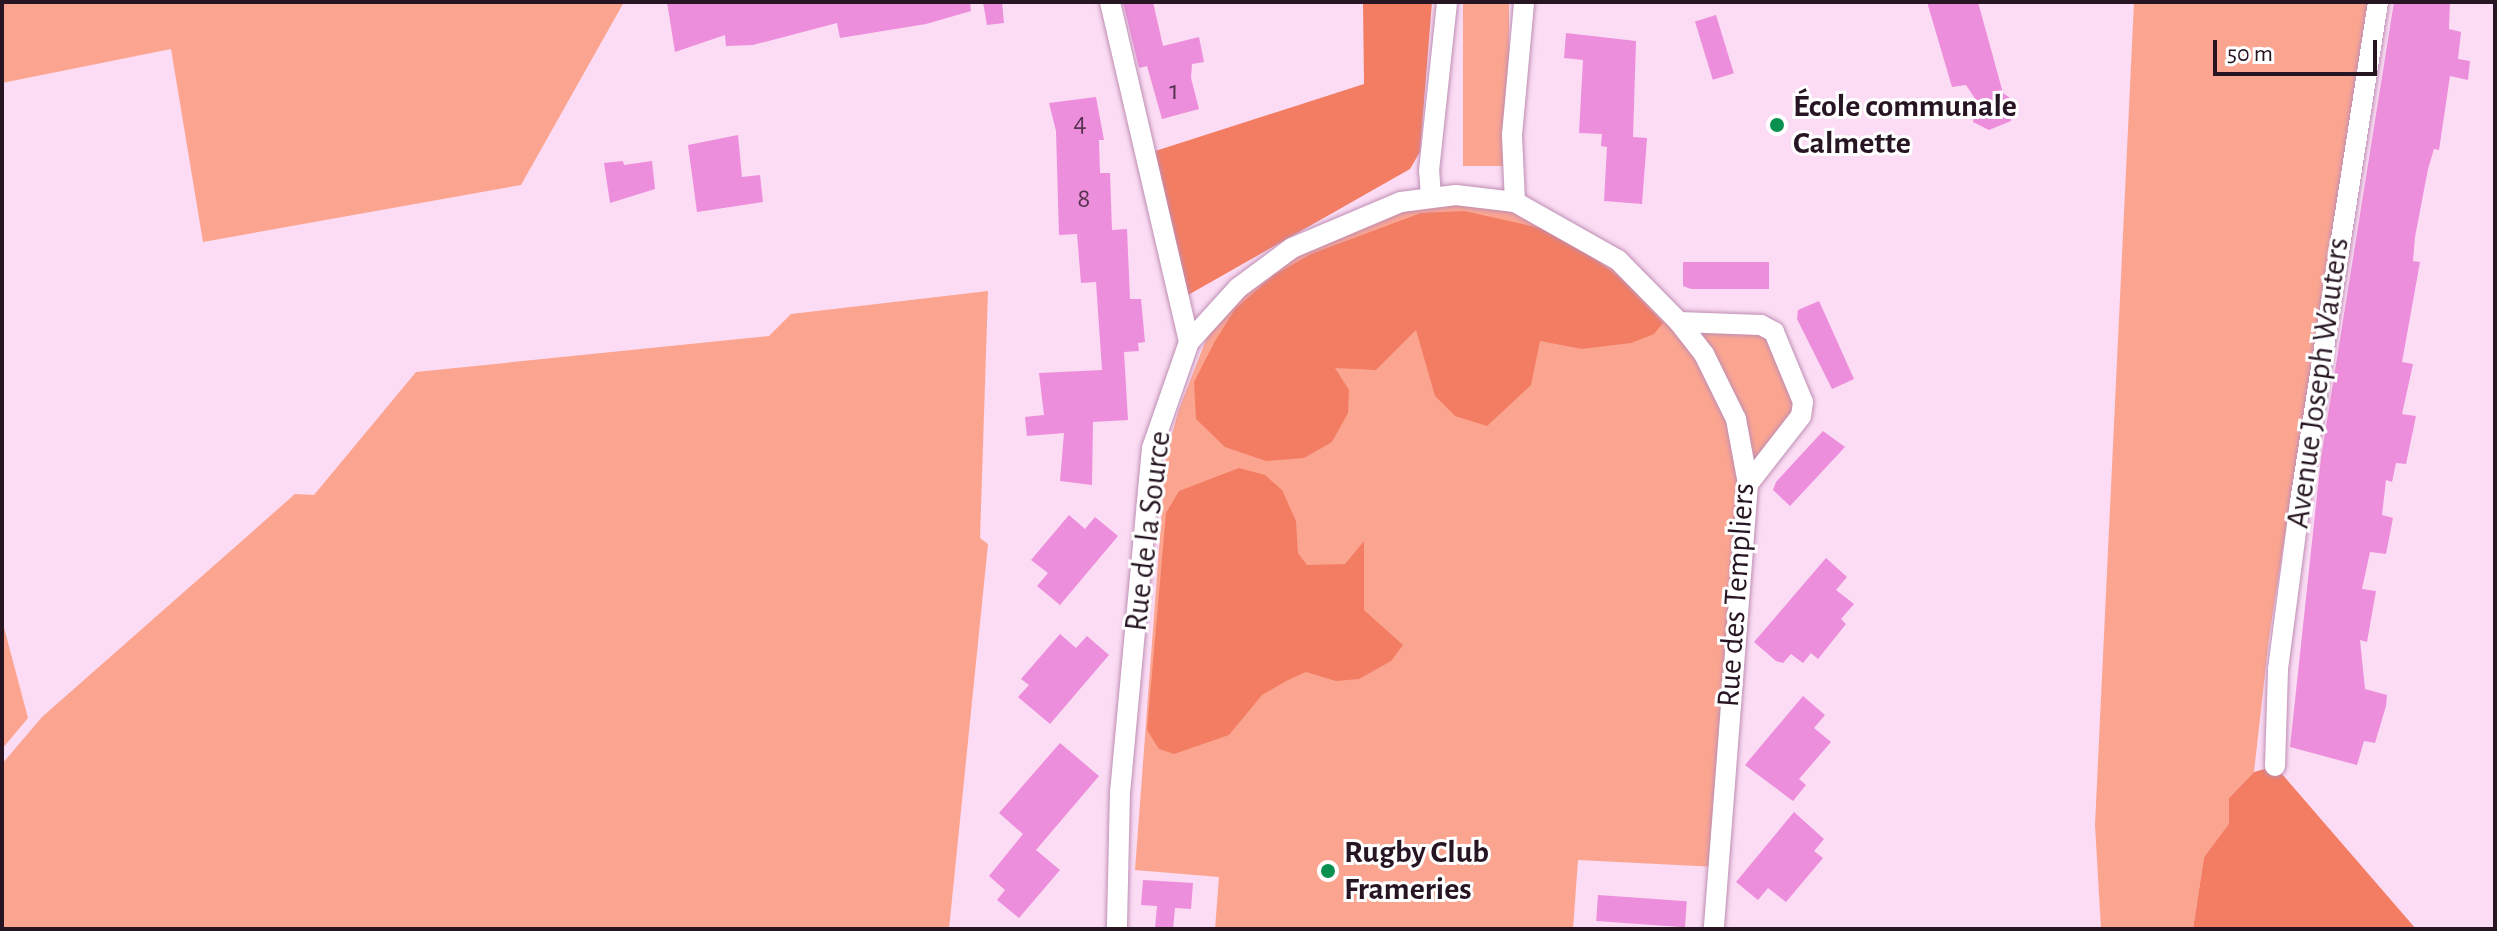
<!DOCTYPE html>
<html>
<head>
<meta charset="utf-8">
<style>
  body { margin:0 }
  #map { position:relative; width:2497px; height:931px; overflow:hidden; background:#fbdcf4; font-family:"Alegreya Sans",sans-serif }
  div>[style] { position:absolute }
  .green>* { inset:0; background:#fba591; transform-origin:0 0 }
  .forest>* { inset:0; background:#f27d63 }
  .building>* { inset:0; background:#ec8edb; transform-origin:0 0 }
  .roads { filter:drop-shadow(0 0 2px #be8eb4) drop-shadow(0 0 2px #be8eb4) }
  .minor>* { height:20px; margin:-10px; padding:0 10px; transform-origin:10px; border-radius:10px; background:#fff }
  .dots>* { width:22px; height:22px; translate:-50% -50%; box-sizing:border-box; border:4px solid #fff; border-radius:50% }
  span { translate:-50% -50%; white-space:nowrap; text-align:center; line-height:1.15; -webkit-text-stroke:6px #fff; paint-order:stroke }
  .number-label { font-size:28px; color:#583351 }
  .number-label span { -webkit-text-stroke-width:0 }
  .poi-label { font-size:32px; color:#271523; font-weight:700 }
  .left { translate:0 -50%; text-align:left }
  .street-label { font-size:32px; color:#271523 }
  .frame { position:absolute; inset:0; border:4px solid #271523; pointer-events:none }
  .scale { position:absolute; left:2213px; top:40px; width:164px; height:36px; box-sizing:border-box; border:4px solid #271523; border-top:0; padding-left:10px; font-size:24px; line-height:28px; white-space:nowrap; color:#271523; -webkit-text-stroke:6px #fff; paint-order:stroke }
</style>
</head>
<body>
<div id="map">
  <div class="green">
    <i style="clip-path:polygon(2px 2px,624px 2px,521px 185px,203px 242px,171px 49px,2px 83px)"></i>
    <i style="left:1463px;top:2px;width:46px;height:164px"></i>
    <i style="clip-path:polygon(2134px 2px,2368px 2px,2269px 638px,2254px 772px,2229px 798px,2230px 824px,2204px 857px,2193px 929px,2101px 929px,2095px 825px)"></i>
    <i style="clip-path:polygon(1484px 196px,1618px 260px,1679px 322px,1761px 325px,1803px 402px,1748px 485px,1717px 867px,1578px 860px,1573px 929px,1215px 929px,1219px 877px,1135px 870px,1166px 455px,1179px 409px,1216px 314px,1238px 288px,1361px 216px)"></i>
    <i style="clip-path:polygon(988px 291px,980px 538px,988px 544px,949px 929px,2px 929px,2px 764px,42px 717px,295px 494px,314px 495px,416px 372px,769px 336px,791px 314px)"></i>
    <i style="clip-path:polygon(2px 620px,28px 718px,2px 749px)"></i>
  </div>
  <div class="forest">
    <i style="clip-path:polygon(1363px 2px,1432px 2px,1420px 152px,1410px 169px,1181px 299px,1146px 154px,1364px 84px)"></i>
    <i style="clip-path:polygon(1464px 211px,1540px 228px,1577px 246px,1619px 277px,1663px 323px,1654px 334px,1631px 343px,1582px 349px,1540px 341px,1531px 385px,1487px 426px,1455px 416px,1435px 396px,1416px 330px,1376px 370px,1335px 368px,1349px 390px,1348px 413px,1332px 442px,1304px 458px,1266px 461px,1225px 447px,1196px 419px,1194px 382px,1215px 341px,1235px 309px,1274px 275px,1311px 254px,1421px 213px)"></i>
    <i style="clip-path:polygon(1239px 468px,1265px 475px,1282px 490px,1296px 521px,1298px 553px,1307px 565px,1345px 564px,1364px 541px,1364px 610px,1403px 645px,1391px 661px,1359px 679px,1336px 681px,1306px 672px,1288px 680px,1262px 695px,1229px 735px,1174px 754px,1159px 749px,1147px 730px,1166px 513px,1179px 491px)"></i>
    <i style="clip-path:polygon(2275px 766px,2416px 929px,2193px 929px,2204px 857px,2229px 824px,2229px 798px,2254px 772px)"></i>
  </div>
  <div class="building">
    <i style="clip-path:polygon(667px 2px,970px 2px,971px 11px,926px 24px,840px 38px,837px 23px,753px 45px,726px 46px,725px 35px,675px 52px)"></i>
    <i style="clip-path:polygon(983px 2px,1002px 2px,1004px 23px,987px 25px)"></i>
    <i style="clip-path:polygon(1123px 2px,1153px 2px,1163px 46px,1199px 37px,1204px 62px,1192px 64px,1191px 78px,1199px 109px,1162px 119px,1147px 66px,1139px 68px)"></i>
    <i style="clip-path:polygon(1927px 2px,1978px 2px,2003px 93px,2013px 100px,2011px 121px,1989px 130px,1973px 122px,1976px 100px,1966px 85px,1952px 87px)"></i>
    <i style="clip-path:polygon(2394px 2px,2450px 2px,2449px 29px,2461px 32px,2458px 59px,2470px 61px,2468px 80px,2450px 76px,2439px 150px,2434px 149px,2428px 169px,2415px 237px,2413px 261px,2420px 262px,2402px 362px,2413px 364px,2402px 414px,2416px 416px,2406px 464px,2396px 463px,2392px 482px,2386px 480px,2382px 515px,2393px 518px,2386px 554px,2370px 552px,2362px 589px,2376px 591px,2367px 642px,2360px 640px,2365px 689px,2387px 695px,2386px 706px,2375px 743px,2364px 741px,2357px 765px,2290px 747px,2321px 458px)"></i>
    <i style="left:1716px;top:15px;width:61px;height:22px;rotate:73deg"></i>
    <i style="clip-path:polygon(1566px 33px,1636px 41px,1633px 137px,1647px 138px,1642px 204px,1604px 201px,1607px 147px,1601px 146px,1602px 134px,1579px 133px,1583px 60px,1564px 58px)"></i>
    <i style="clip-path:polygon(1096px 97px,1104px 140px,1099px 140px,1100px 173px,1110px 173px,1112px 230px,1127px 229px,1130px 299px,1141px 299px,1145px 342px,1138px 343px,1139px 351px,1124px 352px,1128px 420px,1093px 422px,1092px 485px,1060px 481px,1064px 433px,1027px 436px,1025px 417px,1044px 415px,1039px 373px,1102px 370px,1096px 282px,1081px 283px,1077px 234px,1059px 235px,1056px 131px,1049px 103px)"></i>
    <i style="clip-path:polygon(738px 135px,742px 177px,760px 175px,763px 202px,697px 212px,688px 145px)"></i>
    <i style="clip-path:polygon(623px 161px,624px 165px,652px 161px,655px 189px,610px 203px,604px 163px)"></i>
    <i style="clip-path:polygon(1683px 262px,1769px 262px,1769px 289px,1691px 289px,1683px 286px)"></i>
    <i style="clip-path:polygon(1819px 301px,1854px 379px,1832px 389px,1797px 319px,1798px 310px)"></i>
    <i style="clip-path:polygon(1823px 431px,1845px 447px,1790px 506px,1773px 490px,1776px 482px)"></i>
    <i style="clip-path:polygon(1069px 515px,1085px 529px,1095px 517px,1118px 536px,1060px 605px,1037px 586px,1048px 573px,1031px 560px)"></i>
    <i style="clip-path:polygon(1826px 558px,1847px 577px,1836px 590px,1854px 604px,1841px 619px,1846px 624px,1818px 659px,1811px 653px,1803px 663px,1791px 654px,1783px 663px,1776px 661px,1754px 642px)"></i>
    <i style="clip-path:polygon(1060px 634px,1076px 648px,1087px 636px,1109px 655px,1050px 724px,1018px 697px,1029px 685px,1021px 679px)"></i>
    <i style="clip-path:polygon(1803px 696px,1825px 715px,1814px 728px,1831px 742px,1799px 779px,1806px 785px,1793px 801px,1745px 765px)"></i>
    <i style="clip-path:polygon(1060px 743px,1099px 776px,1036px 850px,1060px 870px,1019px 918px,997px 900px,1005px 890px,989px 876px,1023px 834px,999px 813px)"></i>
    <i style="clip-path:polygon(1794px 812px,1824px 839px,1814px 851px,1823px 858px,1786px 902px,1768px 888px,1758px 900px,1736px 882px)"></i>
    <i style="clip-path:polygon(1143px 880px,1193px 883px,1191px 909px,1175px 908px,1173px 929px,1155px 929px,1157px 906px,1141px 905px)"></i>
    <i style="left:1598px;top:895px;width:89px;height:26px;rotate:4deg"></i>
  </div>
  <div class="roads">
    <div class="minor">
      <i style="left:1110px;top:2px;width:349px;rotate:76.9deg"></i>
      <i style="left:1189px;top:342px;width:112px;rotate:109.2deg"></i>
      <i style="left:1152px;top:448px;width:345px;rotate:95.3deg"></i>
      <i style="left:1120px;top:792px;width:137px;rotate:91.3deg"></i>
      <i style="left:1431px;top:197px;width:26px;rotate:-94deg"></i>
      <i style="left:1429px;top:171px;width:170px;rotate:-83.9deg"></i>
      <i style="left:1515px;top:202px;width:67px;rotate:-92.6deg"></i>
      <i style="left:1512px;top:135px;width:134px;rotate:-84.8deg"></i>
      <i style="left:1679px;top:322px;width:82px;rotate:2.1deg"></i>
      <i style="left:1761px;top:325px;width:15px;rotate:28deg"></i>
      <i style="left:1774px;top:332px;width:76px;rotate:67.5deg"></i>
      <i style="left:1803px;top:402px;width:14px;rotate:98deg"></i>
      <i style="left:1801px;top:416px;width:86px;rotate:127.9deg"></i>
      <i style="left:1189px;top:342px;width:73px;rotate:-47.8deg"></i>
      <i style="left:1238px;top:288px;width:67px;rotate:-36.5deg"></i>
      <i style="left:1292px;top:248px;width:118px;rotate:-22.9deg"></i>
      <i style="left:1401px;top:202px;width:55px;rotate:-7.3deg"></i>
      <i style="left:1456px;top:195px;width:59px;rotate:6.8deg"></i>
      <i style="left:1515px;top:202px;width:118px;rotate:29.4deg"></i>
      <i style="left:1618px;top:260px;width:87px;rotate:45.5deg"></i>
      <i style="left:1679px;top:322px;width:41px;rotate:52deg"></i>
      <i style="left:1704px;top:354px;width:72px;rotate:63.8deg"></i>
      <i style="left:1736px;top:419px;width:66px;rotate:79.5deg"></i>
      <i style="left:1748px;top:484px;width:446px;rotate:94.4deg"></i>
      <i style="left:2275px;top:766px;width:97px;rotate:-88.2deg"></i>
      <i style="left:2278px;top:669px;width:168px;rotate:-82.5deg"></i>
      <i style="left:2300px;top:502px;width:506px;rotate:-81.13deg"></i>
    </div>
  </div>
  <div class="dots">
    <i style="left:1777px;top:125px;background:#0b914f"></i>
    <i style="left:1328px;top:871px;background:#0b914f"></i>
  </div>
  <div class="number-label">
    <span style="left:1174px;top:91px">1</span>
    <span style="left:1080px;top:123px">4</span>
    <span style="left:1084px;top:199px">8</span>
  </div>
  <div class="poi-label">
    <span class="left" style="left:1793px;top:125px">École communale<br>Calmette</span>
    <span class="left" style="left:1344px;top:871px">Rugby Club<br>Frameries</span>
  </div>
  <div class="street-label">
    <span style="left:2318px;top:383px;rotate:-82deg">Avenue Joseph Wauters</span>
    <span style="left:1148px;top:531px;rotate:-83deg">Rue de la Source</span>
    <span style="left:1736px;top:595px;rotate:-86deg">Rue des Templiers</span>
  </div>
  <div class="frame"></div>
  <div class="scale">50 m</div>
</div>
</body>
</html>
